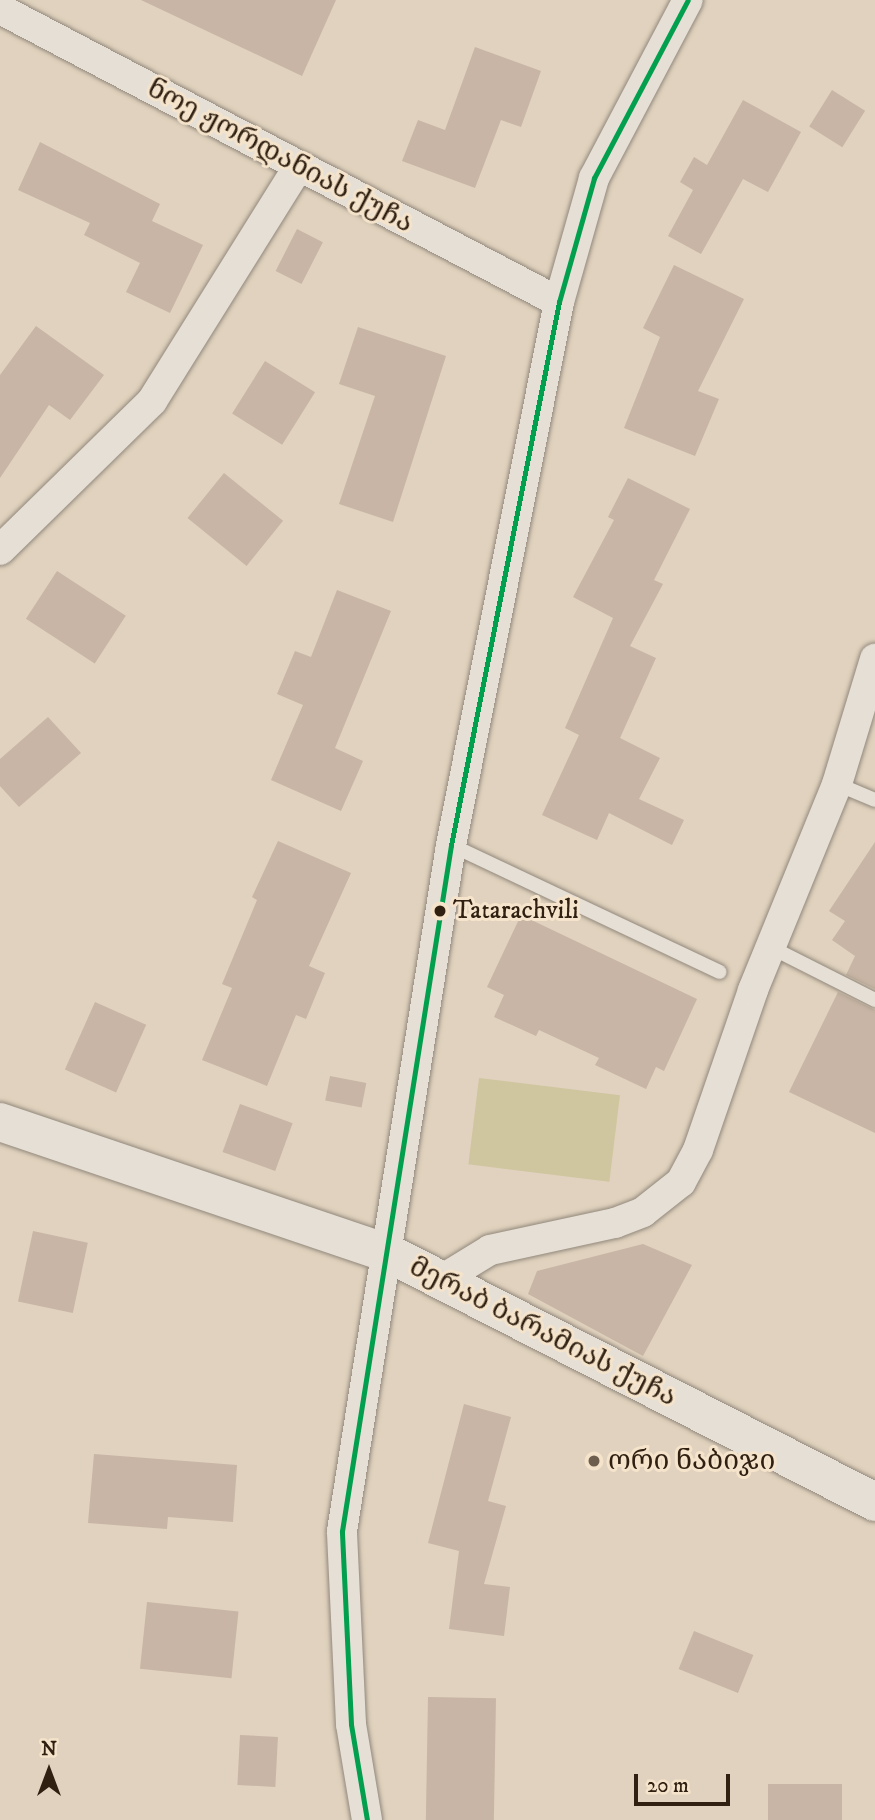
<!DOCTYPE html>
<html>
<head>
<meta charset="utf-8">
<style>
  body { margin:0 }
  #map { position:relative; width:875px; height:1820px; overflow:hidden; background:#e0d2be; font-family:"IM FELL DW Pica","Noto Serif Georgian",serif }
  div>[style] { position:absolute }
  .green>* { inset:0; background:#cfc59f; transform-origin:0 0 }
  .building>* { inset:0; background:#c8b5a5; transform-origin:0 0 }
  .roads { filter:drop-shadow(0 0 2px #92887b) drop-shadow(0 0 2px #92887b) }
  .lane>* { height:14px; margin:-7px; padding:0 7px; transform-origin:7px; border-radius:7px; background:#e6dfd5 }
  .street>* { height:30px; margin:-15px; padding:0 15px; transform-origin:15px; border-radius:15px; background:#e6dfd5 }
  .secondary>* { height:38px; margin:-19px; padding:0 19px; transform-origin:19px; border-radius:19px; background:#e6dfd5 }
  .bus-1>* { height:5px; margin:-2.5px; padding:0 2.5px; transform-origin:2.5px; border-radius:2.5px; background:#029f4e }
  .dots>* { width:19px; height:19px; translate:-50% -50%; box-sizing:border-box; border:4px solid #f5e4cb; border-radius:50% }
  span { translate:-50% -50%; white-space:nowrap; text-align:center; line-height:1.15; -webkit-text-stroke:6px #f5e4cb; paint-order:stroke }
  .bus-label { font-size:26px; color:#302011 }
  .left { translate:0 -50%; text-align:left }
  .street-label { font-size:28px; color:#302011 }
  .poi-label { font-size:28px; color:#302011 }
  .north { position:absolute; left:14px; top:1736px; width:70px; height:70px; -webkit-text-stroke:5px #f5e4cb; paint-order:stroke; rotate:0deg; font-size:19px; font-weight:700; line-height:28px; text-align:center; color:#302011 }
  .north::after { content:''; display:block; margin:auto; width:24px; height:32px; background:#302011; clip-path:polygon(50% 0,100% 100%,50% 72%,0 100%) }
  .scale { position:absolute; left:634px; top:1774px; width:96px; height:32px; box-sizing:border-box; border:4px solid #302011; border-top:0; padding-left:9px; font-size:21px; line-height:24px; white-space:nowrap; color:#302011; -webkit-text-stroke:5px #f5e4cb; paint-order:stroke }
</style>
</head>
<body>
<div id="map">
  <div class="green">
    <i style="left:479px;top:1078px;width:142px;height:87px;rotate:7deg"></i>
  </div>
  <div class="building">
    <i style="clip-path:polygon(141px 0,336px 0,302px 76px)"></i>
    <i style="clip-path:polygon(475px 47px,541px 71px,521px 127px,501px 120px,475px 188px,402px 161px,418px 120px,445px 130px)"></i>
    <i style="left:832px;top:90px;width:39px;height:43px;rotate:32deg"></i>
    <i style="clip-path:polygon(743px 100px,801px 132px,768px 192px,743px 179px,701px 254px,668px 236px,693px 190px,680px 182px,694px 157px,707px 165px)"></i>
    <i style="clip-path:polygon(40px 142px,160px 204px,152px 221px,203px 245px,170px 313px,126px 292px,140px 263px,84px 235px,90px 223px,18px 190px)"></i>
    <i style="left:297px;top:229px;width:29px;height:47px;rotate:27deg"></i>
    <i style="clip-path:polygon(674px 265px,744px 299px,698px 391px,719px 399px,695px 456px,624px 428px,660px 337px,643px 328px)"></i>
    <i style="clip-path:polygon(36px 326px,104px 375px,70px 420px,49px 405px,0 478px,0 375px)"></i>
    <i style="clip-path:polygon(358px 327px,446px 356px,393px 522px,339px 504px,375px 396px,339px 384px)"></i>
    <i style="left:265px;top:361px;width:59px;height:62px;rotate:32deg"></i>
    <i style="left:224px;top:473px;width:76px;height:58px;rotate:39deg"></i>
    <i style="clip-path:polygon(628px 478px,690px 509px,654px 580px,663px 584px,630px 646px,656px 658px,620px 738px,660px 758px,639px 799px,684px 820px,672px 845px,609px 813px,597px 840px,542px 815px,579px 735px,565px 728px,613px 618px,573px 597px,614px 520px,608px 517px)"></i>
    <i style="left:57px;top:571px;width:82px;height:57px;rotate:33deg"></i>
    <i style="clip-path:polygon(337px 590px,391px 611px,335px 748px,363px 761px,341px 811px,271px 780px,303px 705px,277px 694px,295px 651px,311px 657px)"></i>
    <i style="clip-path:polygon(48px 717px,81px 753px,19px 807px,0 786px,0 759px)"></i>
    <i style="clip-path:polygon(278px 841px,351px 873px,309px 966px,325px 973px,306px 1019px,296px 1015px,267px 1086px,202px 1060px,232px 988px,222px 984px,257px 900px,252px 897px)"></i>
    <i style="clip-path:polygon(875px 842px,875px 989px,846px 975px,855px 956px,832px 940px,845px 921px,829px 911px)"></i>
    <i style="clip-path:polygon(521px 915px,697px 999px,664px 1071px,656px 1067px,646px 1089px,595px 1065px,599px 1058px,539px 1030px,536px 1036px,494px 1017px,504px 995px,487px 987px)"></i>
    <i style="clip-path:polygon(838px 992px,875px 1010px,875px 1133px,789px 1092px)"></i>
    <i style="left:95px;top:1002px;width:56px;height:74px;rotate:24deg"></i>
    <i style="left:330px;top:1076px;width:37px;height:25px;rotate:11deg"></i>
    <i style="left:240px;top:1104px;width:56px;height:51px;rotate:20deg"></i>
    <i style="left:33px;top:1231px;width:56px;height:72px;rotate:12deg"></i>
    <i style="clip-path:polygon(643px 1244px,692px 1265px,643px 1356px,528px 1294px,537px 1271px)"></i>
    <i style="clip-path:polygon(464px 1404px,511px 1417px,488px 1501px,506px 1506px,484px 1584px,510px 1587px,504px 1636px,449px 1629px,459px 1551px,428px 1543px)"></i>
    <i style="clip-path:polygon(94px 1454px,237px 1465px,233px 1522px,168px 1517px,167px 1529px,88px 1523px)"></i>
    <i style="left:147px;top:1602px;width:92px;height:67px;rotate:6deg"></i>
    <i style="left:694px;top:1631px;width:64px;height:41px;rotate:22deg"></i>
    <i style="left:428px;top:1697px;width:68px;height:123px;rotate:1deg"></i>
    <i style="left:240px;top:1735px;width:38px;height:50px;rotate:3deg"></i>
    <i style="left:768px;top:1784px;width:74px;height:36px"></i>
  </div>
  <div class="roads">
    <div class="lane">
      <i style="left:837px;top:784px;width:41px;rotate:22.8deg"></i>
      <i style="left:451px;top:845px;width:297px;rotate:25.3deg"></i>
      <i style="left:770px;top:947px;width:118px;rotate:26.8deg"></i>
    </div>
    <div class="street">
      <i style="left:0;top:9px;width:631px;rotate:27.66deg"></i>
      <i style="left:0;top:550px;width:213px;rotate:-44.4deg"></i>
      <i style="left:152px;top:401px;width:277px;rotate:-58deg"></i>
      <i style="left:441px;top:1280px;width:57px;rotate:-31.5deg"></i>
      <i style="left:490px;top:1250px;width:128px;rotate:-12.2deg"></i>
      <i style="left:615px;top:1223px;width:30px;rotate:-21deg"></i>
      <i style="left:643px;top:1212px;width:48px;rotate:-38.3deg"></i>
      <i style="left:681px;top:1182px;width:36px;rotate:-62deg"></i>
      <i style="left:698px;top:1150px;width:169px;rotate:-71deg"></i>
      <i style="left:753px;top:990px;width:222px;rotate:-67.8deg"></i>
      <i style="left:837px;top:784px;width:131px;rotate:-73.1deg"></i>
      <i style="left:367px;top:1820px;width:97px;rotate:-99.5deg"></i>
      <i style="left:351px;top:1724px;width:193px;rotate:-92.7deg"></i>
      <i style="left:342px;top:1531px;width:695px;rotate:-80.97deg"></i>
      <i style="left:451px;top:845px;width:554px;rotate:-78.75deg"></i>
      <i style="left:559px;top:302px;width:129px;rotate:-74.2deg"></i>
      <i style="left:594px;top:178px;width:201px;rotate:-62.2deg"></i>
    </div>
    <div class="secondary">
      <i style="left:0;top:1122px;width:410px;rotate:18.7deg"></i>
      <i style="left:388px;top:1253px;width:547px;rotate:27.08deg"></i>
    </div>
  </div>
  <div class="bus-1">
    <i style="left:367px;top:1820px;width:97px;rotate:-99.5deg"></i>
    <i style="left:351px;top:1724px;width:193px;rotate:-92.7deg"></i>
    <i style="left:342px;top:1531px;width:695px;rotate:-80.97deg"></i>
    <i style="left:451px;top:845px;width:554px;rotate:-78.75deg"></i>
    <i style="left:559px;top:302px;width:129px;rotate:-74.2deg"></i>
    <i style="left:594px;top:178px;width:201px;rotate:-62.2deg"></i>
  </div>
  <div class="dots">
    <i style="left:440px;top:911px;background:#302011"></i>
    <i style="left:594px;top:1461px;background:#6e5e4e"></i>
  </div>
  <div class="bus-label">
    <span class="left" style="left:453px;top:911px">Tatarachvili</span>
  </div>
  <div class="street-label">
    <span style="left:280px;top:156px;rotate:28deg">ნოე ჟორდანიას ქუჩა</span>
    <span style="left:543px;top:1332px;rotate:27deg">მერაბ ბარამიას ქუჩა</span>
  </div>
  <div class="poi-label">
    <span class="left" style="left:608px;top:1461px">ორი ნაბიჯი</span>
  </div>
  <div class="north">N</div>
  <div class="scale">20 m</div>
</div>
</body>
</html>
